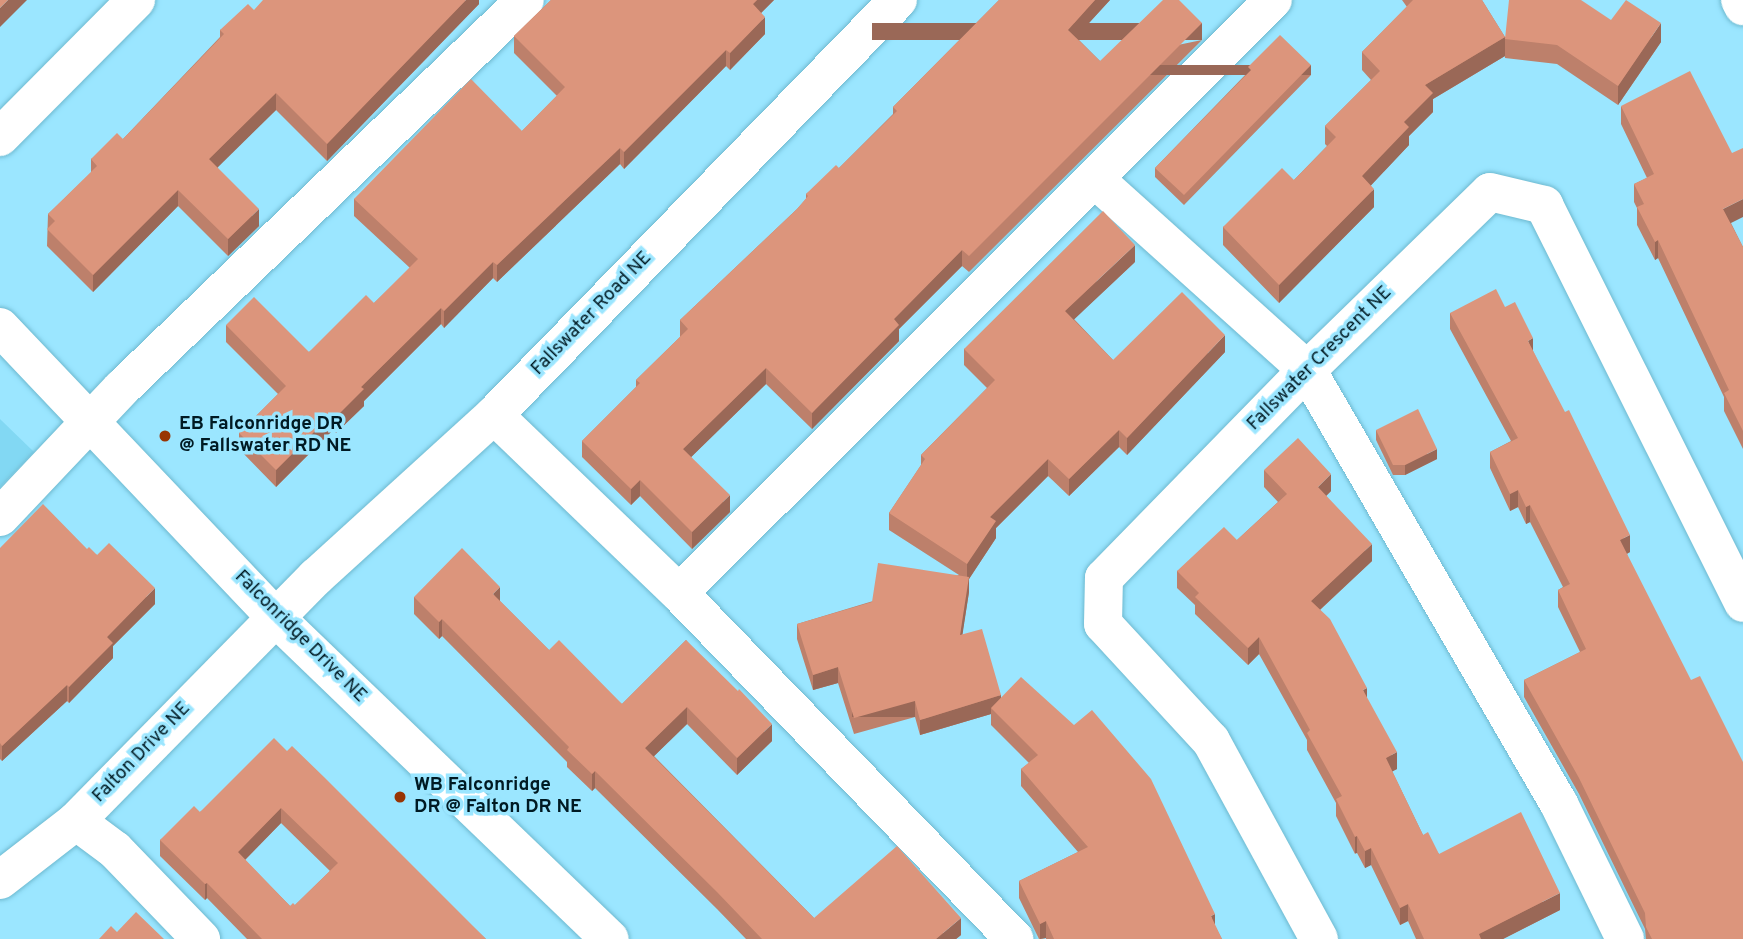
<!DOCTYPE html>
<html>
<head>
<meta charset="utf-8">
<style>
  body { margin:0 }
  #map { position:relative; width:1743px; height:939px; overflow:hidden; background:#9be6ff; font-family:Overpass,sans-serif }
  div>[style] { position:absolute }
  .built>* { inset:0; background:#82d8f3 }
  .roads { filter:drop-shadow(0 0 2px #6eb9d0) drop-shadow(0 0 2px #6eb9d0) }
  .minor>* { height:38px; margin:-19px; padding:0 19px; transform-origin:19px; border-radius:19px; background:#fff }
  .wall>* { inset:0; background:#bd806b }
  .shaded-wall>* { inset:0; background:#9a6857; transform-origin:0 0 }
  .building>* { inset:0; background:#dc957c }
  .dots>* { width:19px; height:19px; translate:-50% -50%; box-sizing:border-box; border:4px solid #9be6ff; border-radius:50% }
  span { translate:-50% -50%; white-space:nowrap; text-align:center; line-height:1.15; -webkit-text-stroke:7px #9be6ff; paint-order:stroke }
  .street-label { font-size:19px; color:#001a23 }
  .poi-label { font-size:19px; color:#001a23; font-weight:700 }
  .left { translate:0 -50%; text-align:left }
</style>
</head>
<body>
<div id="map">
  <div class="built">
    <i style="clip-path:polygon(0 419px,34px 452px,0 487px)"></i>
  </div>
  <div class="roads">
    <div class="minor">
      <i style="left:1740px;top:0;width:7px;rotate:63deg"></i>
      <i style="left:0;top:137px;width:193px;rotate:-45.2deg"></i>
      <i style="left:1096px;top:180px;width:284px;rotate:42deg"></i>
      <i style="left:1307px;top:370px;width:502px;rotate:59.86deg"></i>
      <i style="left:1559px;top:804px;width:150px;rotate:63.9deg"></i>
      <i style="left:0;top:327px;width:401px;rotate:46.5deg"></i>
      <i style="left:276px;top:618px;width:463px;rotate:43.9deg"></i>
      <i style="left:494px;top:415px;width:257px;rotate:43.9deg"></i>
      <i style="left:679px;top:593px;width:482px;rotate:45.9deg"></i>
      <i style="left:0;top:517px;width:178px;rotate:-46.6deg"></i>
      <i style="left:122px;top:388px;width:559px;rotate:-43.91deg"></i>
      <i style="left:679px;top:593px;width:839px;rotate:-44.95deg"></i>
      <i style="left:76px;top:821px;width:49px;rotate:36.6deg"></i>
      <i style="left:115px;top:850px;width:124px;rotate:46deg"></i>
      <i style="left:0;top:880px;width:96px;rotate:-37.8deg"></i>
      <i style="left:76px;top:821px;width:342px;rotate:-45.5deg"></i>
      <i style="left:316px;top:577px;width:241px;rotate:-42.3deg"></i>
      <i style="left:494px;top:415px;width:579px;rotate:-45.77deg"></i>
      <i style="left:1319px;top:939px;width:226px;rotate:-118.6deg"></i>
      <i style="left:1211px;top:741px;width:159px;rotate:-132.7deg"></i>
      <i style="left:1103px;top:624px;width:46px;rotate:-88.8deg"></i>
      <i style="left:1104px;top:578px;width:291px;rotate:-45.7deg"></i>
      <i style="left:1307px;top:370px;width:255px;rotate:-44.2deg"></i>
      <i style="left:1490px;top:192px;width:56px;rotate:13.5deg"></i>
      <i style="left:1544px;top:205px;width:445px;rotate:63.4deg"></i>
    </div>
  </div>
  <div class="wall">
    <i style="clip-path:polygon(479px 0,479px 4px,327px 161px,276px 110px,217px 167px,259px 226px,228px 256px,178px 206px,93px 292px,47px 246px,48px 214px,91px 173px,91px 159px,123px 139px,220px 37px,220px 30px,254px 10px)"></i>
    <i style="clip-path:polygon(551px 0,774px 0,761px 13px,765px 34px,730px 70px,726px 66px,624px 169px,620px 164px,497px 282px,493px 278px,444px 328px,441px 324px,364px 401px,364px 406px,336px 433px,333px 430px,276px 487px,239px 449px,239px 433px,278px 394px,226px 342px,226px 325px,309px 352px,374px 303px,410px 268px,354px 216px,354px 199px,522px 131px,557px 96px,514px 53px,514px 36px)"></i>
    <i style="clip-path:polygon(999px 0,1110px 0,1076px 37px,1100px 61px,1202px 40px,969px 272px,962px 266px,899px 329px,899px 341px,812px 429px,766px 384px,691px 457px,730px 512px,692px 549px,640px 496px,631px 505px,582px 457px,582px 441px,636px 387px,636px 380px,680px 337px,680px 320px,797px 209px,806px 199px,806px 194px,839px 168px,893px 114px,893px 107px)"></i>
    <i style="clip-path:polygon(1402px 0,1482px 0,1505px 37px,1611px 20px,1661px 42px,1618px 105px,1557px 64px,1505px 58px,1505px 56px,1433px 99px,1433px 112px,1409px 136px,1409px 145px,1371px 185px,1374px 207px,1279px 303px,1223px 245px,1223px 227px,1294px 180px,1327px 146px,1325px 144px,1325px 126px,1371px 80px,1362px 70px,1362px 52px,1407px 7px)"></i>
    <i style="clip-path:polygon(1248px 67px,1311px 75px,1184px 205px,1155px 177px,1155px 168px,1248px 72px)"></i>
    <i style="clip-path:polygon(1621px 106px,1731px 223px,1743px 247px,1743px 449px,1724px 411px,1724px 397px,1658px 258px,1655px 260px,1637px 225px,1637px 208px,1634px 202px,1634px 184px,1647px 178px,1621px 124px)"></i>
    <i style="clip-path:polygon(1135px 262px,1074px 319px,1113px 360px,1225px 352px,1127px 455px,1119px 447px,1069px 496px,1048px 476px,996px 528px,996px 538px,969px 579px,969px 592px,962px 635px,1001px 698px,1215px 926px,1222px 939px,1046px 939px,1046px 938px,1039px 939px,1019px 898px,1019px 881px,1078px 852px,1021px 786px,1021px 769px,1029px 763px,991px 725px,991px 714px,920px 735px,915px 717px,854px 734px,838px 683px,813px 690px,797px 639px,797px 624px,959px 575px,889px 530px,889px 513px,921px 465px,921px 455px,987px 388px,964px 365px,964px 349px)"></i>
    <i style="clip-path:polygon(1505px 307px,1533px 351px,1630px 552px,1627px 554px,1743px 939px,1646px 939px,1645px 929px,1579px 794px,1524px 697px,1524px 680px,1580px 652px,1558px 607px,1558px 590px,1563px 587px,1530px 522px,1526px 524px,1518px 507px,1510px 511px,1490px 468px,1490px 452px,1511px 441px,1450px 329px,1450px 313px)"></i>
    <i style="clip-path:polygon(1376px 430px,1437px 459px,1405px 475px,1393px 475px,1376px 440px)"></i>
    <i style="clip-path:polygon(1264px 470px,1331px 491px,1326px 496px,1372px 561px,1320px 610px,1367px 699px,1397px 769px,1392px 771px,1423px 835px,1439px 854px,1560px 910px,1503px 939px,1416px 939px,1408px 921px,1400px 925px,1371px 865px,1365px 868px,1357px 853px,1355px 854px,1336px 816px,1336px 803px,1307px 750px,1307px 740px,1259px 654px,1248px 665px,1195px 614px,1195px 605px,1177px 588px,1177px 571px,1237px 540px,1278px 502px,1264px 487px)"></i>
    <i style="clip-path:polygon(0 548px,87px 549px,97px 555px,155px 604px,113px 646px,113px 658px,69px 703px,67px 701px,2px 761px,0 759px)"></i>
    <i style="clip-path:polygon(414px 597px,500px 601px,549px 650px,622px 704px,686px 640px,772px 741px,737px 775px,687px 724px,654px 756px,814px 918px,961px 935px,956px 939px,746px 939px,717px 909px,595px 788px,592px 791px,567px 767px,567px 762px,442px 636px,439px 639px,414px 614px)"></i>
    <i style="clip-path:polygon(evenodd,287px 751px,486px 939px,247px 939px,207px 898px,205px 900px,160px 856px,160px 840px,287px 751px,281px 823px,330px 871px,295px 905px,290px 906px,245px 860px,281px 823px)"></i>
  </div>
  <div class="shaded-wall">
    <i style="clip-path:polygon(8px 0,27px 0,0 27px,0 8px)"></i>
    <i style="clip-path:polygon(466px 0,479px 0,479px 4px,327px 161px,327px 144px)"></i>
    <i style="clip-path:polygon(757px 0,774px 0,753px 21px,753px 4px)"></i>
    <i style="clip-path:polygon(1095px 0,1110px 0,1068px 46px,1068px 30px)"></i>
    <i style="clip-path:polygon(765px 17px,765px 34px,730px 70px,730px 53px)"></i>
    <i style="left:1202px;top:23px;width:17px;height:330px;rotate:90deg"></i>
    <i style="clip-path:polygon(1661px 23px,1661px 42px,1618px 105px,1618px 86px)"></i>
    <i style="clip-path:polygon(1505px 37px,1505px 56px,1433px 99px,1433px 112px,1409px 136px,1409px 145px,1362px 195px,1362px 176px,1425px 85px)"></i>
    <i style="clip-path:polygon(726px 50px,726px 66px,624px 169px,624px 152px)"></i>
    <i style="left:1311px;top:65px;width:10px;height:182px;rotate:90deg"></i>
    <i style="clip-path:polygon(276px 93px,276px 110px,209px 176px,209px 159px)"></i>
    <i style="clip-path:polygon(620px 148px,620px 164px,497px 282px,497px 265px)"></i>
    <i style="clip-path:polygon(1374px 189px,1374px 207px,1279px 303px,1279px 285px)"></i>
    <i style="clip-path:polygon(178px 190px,178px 206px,93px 292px,93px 275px)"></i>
    <i style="clip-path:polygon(1743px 199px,1743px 217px,1723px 227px,1723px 209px)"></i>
    <i style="clip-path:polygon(259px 209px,259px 226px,228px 256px,228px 239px)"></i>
    <i style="clip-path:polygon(1658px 240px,1658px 258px,1655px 260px,1655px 242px)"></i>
    <i style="clip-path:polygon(1135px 245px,1135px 262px,1065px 328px,1065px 311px)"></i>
    <i style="clip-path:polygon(962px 250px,962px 266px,899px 329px,899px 341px,812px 429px,812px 413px,894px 319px)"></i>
    <i style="clip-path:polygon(493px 262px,493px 278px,444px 328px,444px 311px)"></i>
    <i style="clip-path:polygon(441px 308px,441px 324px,364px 401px,364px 406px,336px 433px,336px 417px,361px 387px)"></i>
    <i style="clip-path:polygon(1225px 335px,1225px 352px,1127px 455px,1127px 438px)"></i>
    <i style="clip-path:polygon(1533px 338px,1533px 355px,1528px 341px)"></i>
    <i style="clip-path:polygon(766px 368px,766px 384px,683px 465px,683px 449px)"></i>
    <i style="clip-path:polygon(333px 413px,333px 430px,276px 487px,276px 470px)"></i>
    <i style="clip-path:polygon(1119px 430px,1119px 447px,1069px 496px,1069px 479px)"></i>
    <i style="clip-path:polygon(1437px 449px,1437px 459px,1405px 475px,1405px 465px)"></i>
    <i style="clip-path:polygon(1048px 459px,1048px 476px,996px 528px,996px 538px,969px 579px,969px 592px,960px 651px,960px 635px,967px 580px,967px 564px,990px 517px)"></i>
    <i style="clip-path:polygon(1331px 474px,1331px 491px,1318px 504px,1318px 487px)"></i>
    <i style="clip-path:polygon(640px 480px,640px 496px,631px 505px,631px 489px)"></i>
    <i style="clip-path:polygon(1518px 490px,1518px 507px,1510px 511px,1510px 494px)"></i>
    <i style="clip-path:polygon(730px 495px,730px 512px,692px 549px,692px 532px)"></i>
    <i style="clip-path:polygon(1530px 505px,1530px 522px,1526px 524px,1526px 507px)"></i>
    <i style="clip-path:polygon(1630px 535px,1630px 552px,1620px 557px,1620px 540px)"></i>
    <i style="clip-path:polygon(1372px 544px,1372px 561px,1311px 618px,1311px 601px)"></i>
    <i style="clip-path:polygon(500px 587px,500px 604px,493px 594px)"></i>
    <i style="clip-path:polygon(155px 588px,155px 604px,113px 646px,113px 658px,69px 703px,69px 687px,107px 637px)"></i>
    <i style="clip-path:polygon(442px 619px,442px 636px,439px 639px,439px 622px)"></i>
    <i style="clip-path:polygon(1259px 637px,1259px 654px,1248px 665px,1248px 648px)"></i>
    <i style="clip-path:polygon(838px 667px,838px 683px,813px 690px,813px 675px)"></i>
    <i style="clip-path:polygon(67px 685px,67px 701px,2px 761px,2px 746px)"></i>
    <i style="clip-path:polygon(1367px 688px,1367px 705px,1363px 690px)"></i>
    <i style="clip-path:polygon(1001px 695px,1001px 711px,991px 708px,991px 714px,920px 735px,920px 720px)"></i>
    <i style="left:915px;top:701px;width:16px;height:63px;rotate:90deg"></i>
    <i style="clip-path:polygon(687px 707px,687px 724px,645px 765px,645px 748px)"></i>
    <i style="clip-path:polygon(772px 724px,772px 741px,737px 775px,737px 758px)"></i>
    <i style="clip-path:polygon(1397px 752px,1397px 769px,1386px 775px,1386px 758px)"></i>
    <i style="clip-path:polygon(595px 771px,595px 788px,592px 791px,592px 774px)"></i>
    <i style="clip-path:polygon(281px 808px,281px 823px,238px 867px,238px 852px)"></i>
    <i style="left:1357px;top:836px;width:17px;height:2px;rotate:90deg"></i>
    <i style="clip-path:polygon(1371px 848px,1371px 865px,1365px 868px,1365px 851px)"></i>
    <i style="clip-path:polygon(207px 883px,207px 898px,205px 900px,205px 884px)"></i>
    <i style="clip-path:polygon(1560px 893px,1560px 910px,1503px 939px,1479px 939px,1479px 934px)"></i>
    <i style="clip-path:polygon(1408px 904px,1408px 921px,1400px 925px,1400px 908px)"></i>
    <i style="clip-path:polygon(1215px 914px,1215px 931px,1211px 916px)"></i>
    <i style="clip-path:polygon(961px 918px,961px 935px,956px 939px,936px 939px)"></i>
    <i style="clip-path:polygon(1046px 921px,1046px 938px,1040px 939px,1040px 924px)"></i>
  </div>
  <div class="building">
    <i style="clip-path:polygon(0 0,8px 0,0 8px)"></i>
    <i style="clip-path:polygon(263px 0,466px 0,327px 144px,276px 93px,209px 159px,259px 209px,228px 239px,178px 190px,93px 275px,47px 229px,55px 221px,48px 214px,97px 166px,91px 159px,117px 133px,123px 139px,224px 34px,220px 30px,248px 4px,254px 10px)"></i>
    <i style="clip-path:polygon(551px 0,757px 0,753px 4px,765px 17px,730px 53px,726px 50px,624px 152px,620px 148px,497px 265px,493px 262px,444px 311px,441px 308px,361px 387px,364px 389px,336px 417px,333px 413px,276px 470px,239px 433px,286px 386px,226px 325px,254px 297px,309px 352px,366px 295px,374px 303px,418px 259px,354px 199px,471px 79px,522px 131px,565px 87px,514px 36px)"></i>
    <i style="clip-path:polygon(999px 0,1095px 0,1068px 30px,1100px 61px,1163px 0,1179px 0,1202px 23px,969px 256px,962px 250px,894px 319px,899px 325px,812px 413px,766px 368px,683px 449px,730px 495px,692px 532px,640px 480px,631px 489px,582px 441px,640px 383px,636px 380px,688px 329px,680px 320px,797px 209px,808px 196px,806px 194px,836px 165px,839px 168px,897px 111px,893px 107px)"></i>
    <i style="clip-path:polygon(1413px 0,1482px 0,1505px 37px,1425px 85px,1433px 93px,1404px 122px,1409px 127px,1362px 176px,1374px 189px,1279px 285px,1223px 227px,1282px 168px,1294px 180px,1336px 137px,1325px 126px,1380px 71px,1362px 52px)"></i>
    <i style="clip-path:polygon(1509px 0,1581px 0,1611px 20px,1626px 0,1661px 23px,1618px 86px,1557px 45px,1505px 39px)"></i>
    <i style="clip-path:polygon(1280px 35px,1311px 65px,1184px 195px,1155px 168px,1251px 70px,1248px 67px)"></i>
    <i style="clip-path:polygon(1690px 71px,1732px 153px,1743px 148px,1743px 199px,1723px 209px,1743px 247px,1743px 431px,1724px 393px,1729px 390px,1658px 240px,1655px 242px,1637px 207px,1644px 204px,1634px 184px,1654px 174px,1621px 106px)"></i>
    <i style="clip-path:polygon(1103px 211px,1135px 245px,1065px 311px,1113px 360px,1182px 292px,1225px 335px,1127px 438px,1119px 430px,1069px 479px,1048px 459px,990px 517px,996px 521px,967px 564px,889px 513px,925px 459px,921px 455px,995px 380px,964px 349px)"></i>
    <i style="clip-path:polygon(1496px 289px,1505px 307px,1515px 302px,1533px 338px,1528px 341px,1565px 412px,1569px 410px,1630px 535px,1620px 540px,1691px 680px,1700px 676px,1743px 762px,1743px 939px,1652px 939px,1646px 927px,1645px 913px,1579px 778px,1524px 680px,1586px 649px,1558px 590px,1570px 584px,1530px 505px,1526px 507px,1518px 490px,1510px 494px,1490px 452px,1518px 438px,1450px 313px)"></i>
    <i style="clip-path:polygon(1418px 409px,1437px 449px,1405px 465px,1393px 465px,1376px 430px)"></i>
    <i style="clip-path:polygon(1298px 438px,1331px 474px,1318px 487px,1372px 544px,1311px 601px,1330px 619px,1367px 688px,1363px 690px,1397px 752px,1386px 758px,1423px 835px,1428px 832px,1439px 854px,1521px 812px,1560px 893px,1479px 934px,1481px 939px,1424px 939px,1408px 904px,1400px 908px,1371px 848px,1365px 851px,1357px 836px,1355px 837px,1336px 799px,1342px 796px,1307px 733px,1310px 730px,1259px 637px,1248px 648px,1195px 597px,1199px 593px,1177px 571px,1224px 527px,1237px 540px,1287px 494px,1264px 470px)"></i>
    <i style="clip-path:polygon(43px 504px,87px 549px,89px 547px,97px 555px,109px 543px,155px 588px,107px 637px,113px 643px,69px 687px,67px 685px,2px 746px,0 743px,0 548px)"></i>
    <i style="clip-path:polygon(462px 548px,500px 587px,493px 594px,549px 650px,559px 640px,622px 704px,686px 640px,738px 691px,739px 689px,772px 724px,737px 758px,687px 707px,645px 748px,814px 918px,897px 846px,961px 918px,936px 939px,762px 939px,717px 892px,595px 771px,592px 774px,567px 750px,569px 747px,442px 619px,439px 622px,414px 597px)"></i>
    <i style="clip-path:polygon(878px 563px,969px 577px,960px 635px,982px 629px,1001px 695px,920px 720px,915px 701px,854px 718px,838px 667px,813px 675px,797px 624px,872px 602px)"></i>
    <i style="clip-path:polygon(1021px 677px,1074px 725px,1092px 710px,1151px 779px,1215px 914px,1211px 916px,1222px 939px,1054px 939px,1046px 921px,1040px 924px,1019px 881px,1088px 847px,1021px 769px,1038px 755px,991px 708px)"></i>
    <i style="clip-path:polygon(evenodd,274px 738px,287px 751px,292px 746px,324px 777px,486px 939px,262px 939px,207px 883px,205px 884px,160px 840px,194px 806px,200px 812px,274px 738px,281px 808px,338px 863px,295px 905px,293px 903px,290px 906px,238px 852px,281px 808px)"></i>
    <i style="clip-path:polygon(136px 912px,164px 939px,99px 939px,111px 926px,117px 932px)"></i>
  </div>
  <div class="dots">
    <i style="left:165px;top:436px;background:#983403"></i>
    <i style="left:400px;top:797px;background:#983403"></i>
  </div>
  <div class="street-label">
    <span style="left:592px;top:314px;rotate:-46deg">Fallswater Road NE</span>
    <span style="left:1320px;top:359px;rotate:-45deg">Fallswater Crescent NE</span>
    <span style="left:300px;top:637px;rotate:45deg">Falconridge Drive NE</span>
    <span style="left:142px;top:753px;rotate:-46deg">Falton Drive NE</span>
  </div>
  <div class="poi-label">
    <span class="left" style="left:179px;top:436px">EB Falconridge DR<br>@ Fallswater RD NE</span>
    <span class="left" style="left:414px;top:797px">WB Falconridge<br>DR @ Falton DR NE</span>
  </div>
</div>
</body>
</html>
